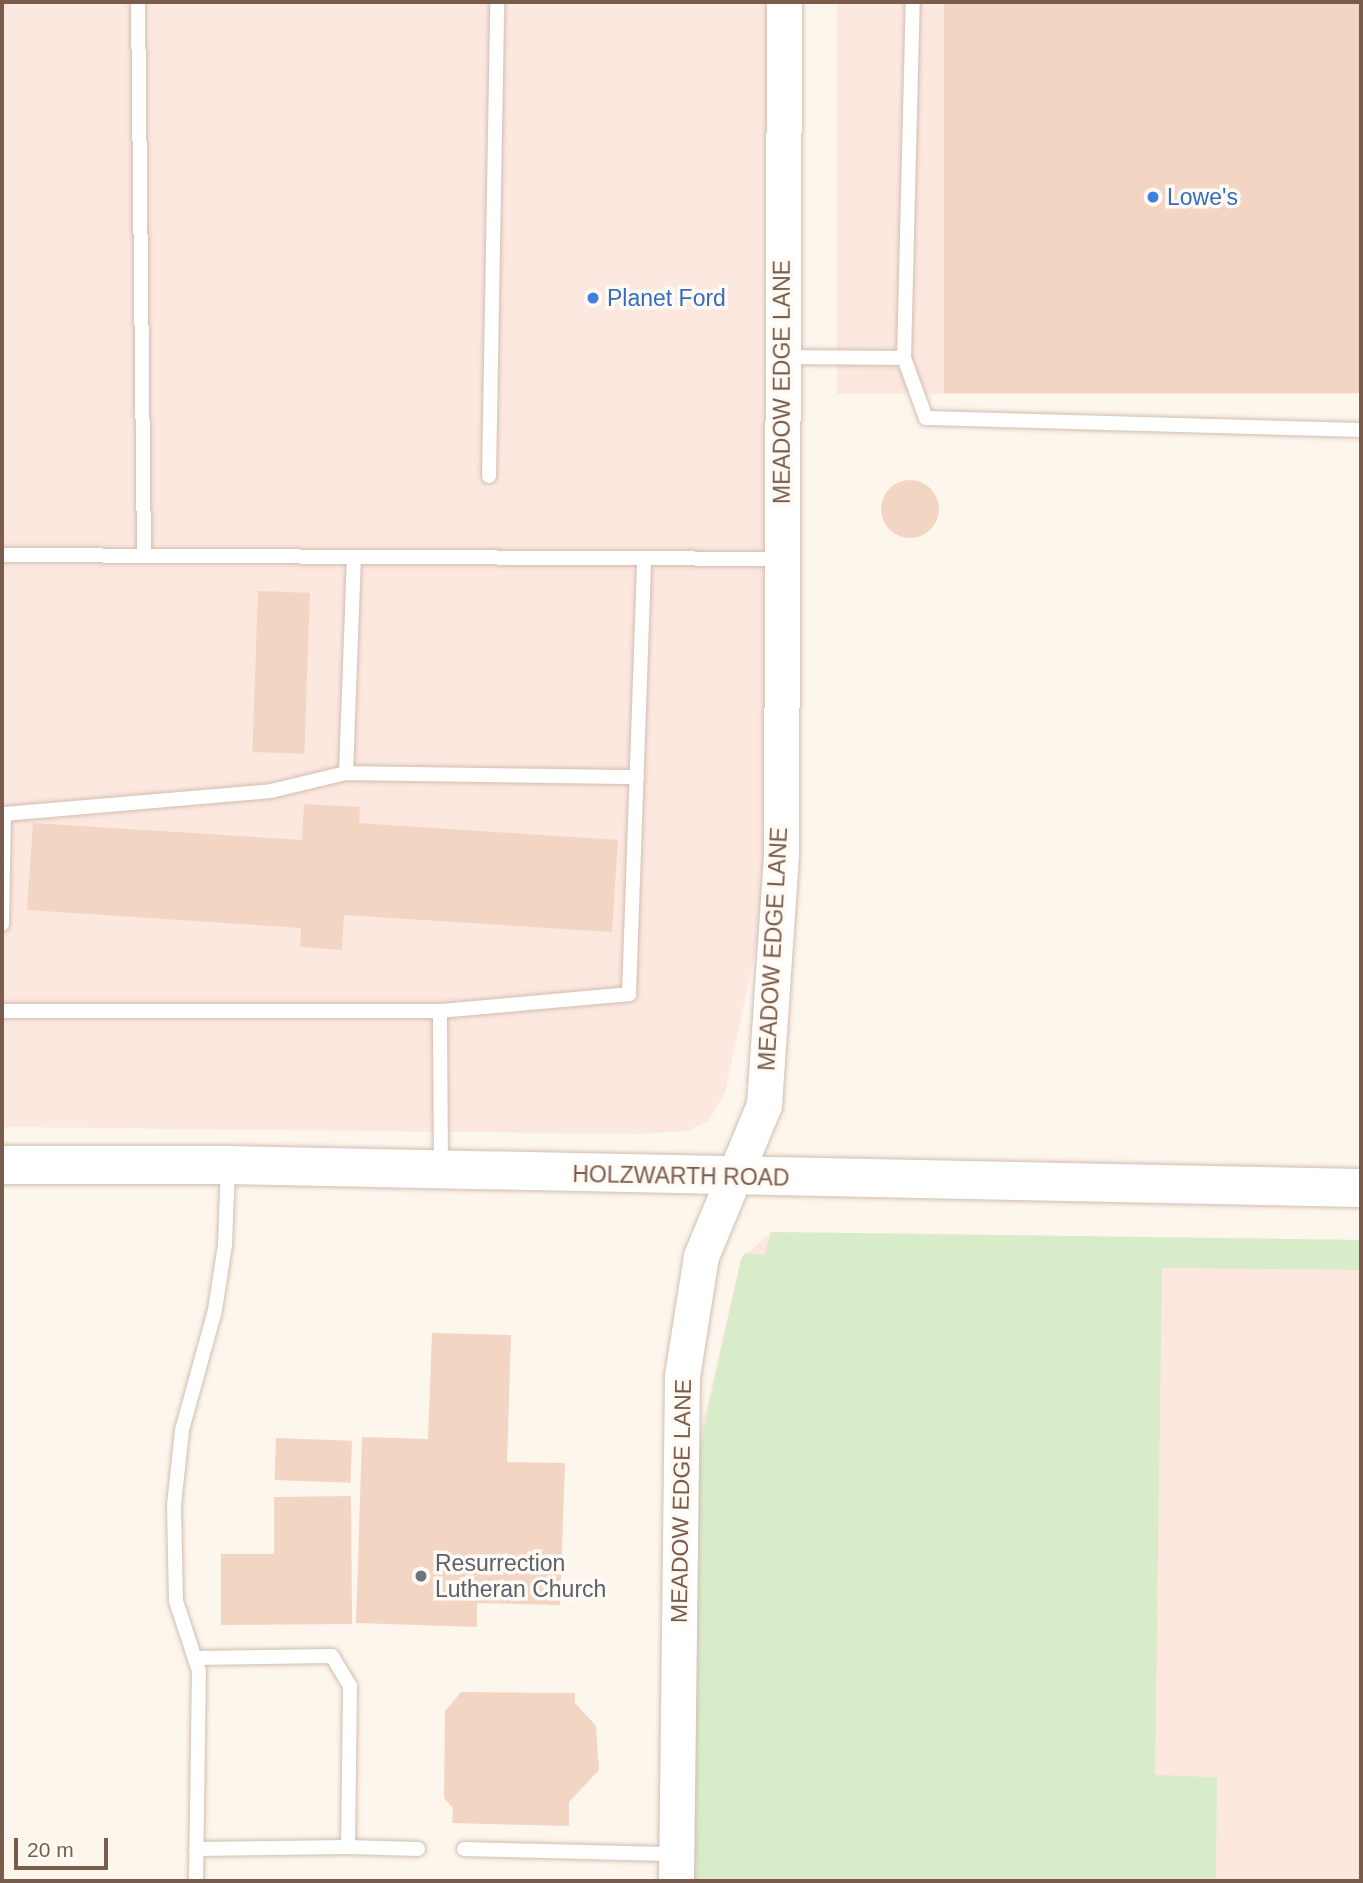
<!DOCTYPE html>
<html>
<head>
<meta charset="utf-8">
<style>
  body { margin:0 }
  #map { position:relative; width:1363px; height:1883px; overflow:hidden; background:#fdf6ec; font-family:Arial,sans-serif }
  div>[style] { position:absolute }
  .commercial>* { inset:0; background:#fde8e0; transform-origin:0 0 }
  .green>* { inset:0; background:#d8ecc9 }
  .building>* { inset:0; background:#f3d5c3; transform-origin:0 0 }
  .round { border-radius:50% }
  .roads { filter:drop-shadow(0 0 2px #d1beb0) drop-shadow(0 0 2px #d1beb0) }
  .service>* { height:14px; margin:-7px; padding:0 7px; transform-origin:7px; border-radius:7px; background:#fff }
  .tertiary>* { height:35px; margin:-17.5px; padding:0 17.5px; transform-origin:17.5px; border-radius:17.5px; background:#fff }
  .secondary>* { height:38px; margin:-19px; padding:0 19px; transform-origin:19px; border-radius:19px; background:#fff }
  .dots>* { width:19px; height:19px; translate:-50% -50%; box-sizing:border-box; border:4px solid #fffaf3; border-radius:50% }
  span { translate:-50% -50%; white-space:nowrap; text-align:center; line-height:1.15; -webkit-text-stroke:7px #fffaf3; paint-order:stroke }
  .shop-label { font-size:23px; color:#366cbe }
  .left { translate:0 -50%; text-align:left }
  .street-label { font-size:23px; color:#7a5c4d }
  .worship-label { font-size:23px; color:#5b616d }
  .frame { position:absolute; inset:0; border:4px solid #7a5c4d; pointer-events:none }
  .scale { position:absolute; left:14px; top:1838px; width:94px; height:32px; box-sizing:border-box; border:4px solid #7a5c4d; border-top:0; padding-left:9px; font-size:21px; line-height:24px; white-space:nowrap; color:#7a5c4d; -webkit-text-stroke:5px #fffaf3; paint-order:stroke }
</style>
</head>
<body>
<div id="map">
  <div class="commercial">
    <i style="clip-path:polygon(2px 2px,769px 2px,765px 907px,725px 1092px,709px 1121px,687px 1131px,637px 1134px,2px 1127px)"></i>
    <i style="left:837px;top:2px;width:524px;height:392px"></i>
    <i style="clip-path:polygon(771px 1232px,1361px 1240px,1361px 1881px,691px 1881px,700px 1435px,741px 1259px)"></i>
  </div>
  <div class="green">
    <i style="clip-path:polygon(771px 1232px,1361px 1240px,1361px 1270px,1162px 1268px,1155px 1775px,1217px 1777px,1216px 1881px,691px 1881px,696px 1464px,741px 1259px,745px 1253px,764px 1255px)"></i>
  </div>
  <div class="building">
    <i style="left:944px;top:2px;width:417px;height:391px"></i>
    <i class="round" style="left:881px;top:480px;width:58px;height:58px"></i>
    <i style="left:258px;top:591px;width:52px;height:161px;rotate:2deg"></i>
    <i style="clip-path:polygon(304px 804px,360px 807px,359px 823px,618px 840px,612px 932px,344px 915px,342px 950px,300px 947px,301px 928px,27px 910px,33px 823px,302px 840px)"></i>
    <i style="clip-path:polygon(432px 1333px,511px 1335px,507px 1462px,565px 1463px,560px 1605px,477px 1603px,477px 1627px,356px 1623px,362px 1437px,428px 1439px)"></i>
    <i style="left:276px;top:1438px;width:76px;height:42px;rotate:2deg"></i>
    <i style="clip-path:polygon(351px 1496px,352px 1624px,221px 1625px,221px 1554px,274px 1554px,274px 1497px)"></i>
    <i style="clip-path:polygon(461px 1692px,575px 1693px,575px 1703px,596px 1726px,599px 1770px,569px 1802px,569px 1826px,452px 1823px,453px 1808px,444px 1798px,445px 1711px)"></i>
  </div>
  <div class="roads">
    <div class="service">
      <i style="left:138px;top:2px;width:554px;rotate:89.38deg"></i>
      <i style="left:783px;top:357px;width:121px;rotate:0.5deg"></i>
      <i style="left:904px;top:358px;width:356px;rotate:-88.6deg"></i>
      <i style="left:904px;top:358px;width:64px;rotate:69.9deg"></i>
      <i style="left:926px;top:418px;width:435px;rotate:1.6deg"></i>
      <i style="left:489px;top:476px;width:474px;rotate:-89deg"></i>
      <i style="left:2px;top:555px;width:779px;rotate:0.29deg"></i>
      <i style="left:346px;top:773px;width:291px;rotate:0.8deg"></i>
      <i style="left:2px;top:924px;width:110px;rotate:-89deg"></i>
      <i style="left:4px;top:814px;width:268px;rotate:-4.9deg"></i>
      <i style="left:271px;top:791px;width:77px;rotate:-13.5deg"></i>
      <i style="left:346px;top:773px;width:214px;rotate:-87.9deg"></i>
      <i style="left:2px;top:1011px;width:438px"></i>
      <i style="left:441px;top:1167px;width:156px;rotate:-90.4deg"></i>
      <i style="left:440px;top:1011px;width:190px;rotate:-5.1deg"></i>
      <i style="left:629px;top:994px;width:433px;rotate:-88deg"></i>
      <i style="left:195px;top:1658px;width:137px;rotate:-0.8deg"></i>
      <i style="left:332px;top:1656px;width:35px;rotate:59deg"></i>
      <i style="left:350px;top:1686px;width:161px;rotate:90.7deg"></i>
      <i style="left:348px;top:1847px;width:152px;rotate:179.2deg"></i>
      <i style="left:348px;top:1847px;width:70px;rotate:1.6deg"></i>
      <i style="left:464px;top:1849px;width:212px;rotate:1.4deg"></i>
      <i style="left:196px;top:1881px;width:210px;rotate:-89.2deg"></i>
      <i style="left:199px;top:1671px;width:74px;rotate:-108.2deg"></i>
      <i style="left:176px;top:1601px;width:96px;rotate:-91.2deg"></i>
      <i style="left:174px;top:1505px;width:75px;rotate:-83.9deg"></i>
      <i style="left:182px;top:1430px;width:124px;rotate:-74.6deg"></i>
      <i style="left:215px;top:1310px;width:66px;rotate:-81.3deg"></i>
      <i style="left:225px;top:1245px;width:77px;rotate:-87.8deg"></i>
    </div>
    <div class="tertiary">
      <i style="left:676px;top:1881px;width:505px;rotate:-89.32deg"></i>
      <i style="left:682px;top:1376px;width:121px;rotate:-81deg"></i>
      <i style="left:701px;top:1256px;width:164px;rotate:-67.4deg"></i>
      <i style="left:764px;top:1105px;width:251px;rotate:-86.1deg"></i>
      <i style="left:781px;top:855px;width:853px;rotate:-89.8deg"></i>
    </div>
    <div class="secondary">
      <i style="left:2px;top:1165px;width:226px"></i>
      <i style="left:228px;top:1165px;width:1133px;rotate:1.16deg"></i>
    </div>
  </div>
  <div class="dots">
    <i style="left:1153px;top:197px;background:#3f7fe0"></i>
    <i style="left:593px;top:298px;background:#3f7fe0"></i>
    <i style="left:421px;top:1576px;background:#6b7280"></i>
  </div>
  <div class="shop-label">
    <span class="left" style="left:1167px;top:197px">Lowe's</span>
    <span class="left" style="left:607px;top:298px">Planet Ford</span>
  </div>
  <div class="street-label">
    <span style="left:782px;top:382px;rotate:-90deg">MEADOW EDGE LANE</span>
    <span style="left:773px;top:949px;rotate:-87deg">MEADOW EDGE LANE</span>
    <span style="left:681px;top:1176px;rotate:1deg">HOLZWARTH ROAD</span>
    <span style="left:681px;top:1501px;rotate:-89deg">MEADOW EDGE LANE</span>
  </div>
  <div class="worship-label">
    <span class="left" style="left:435px;top:1576px">Resurrection<br>Lutheran Church</span>
  </div>
  <div class="frame"></div>
  <div class="scale">20 m</div>
</div>
</body>
</html>
